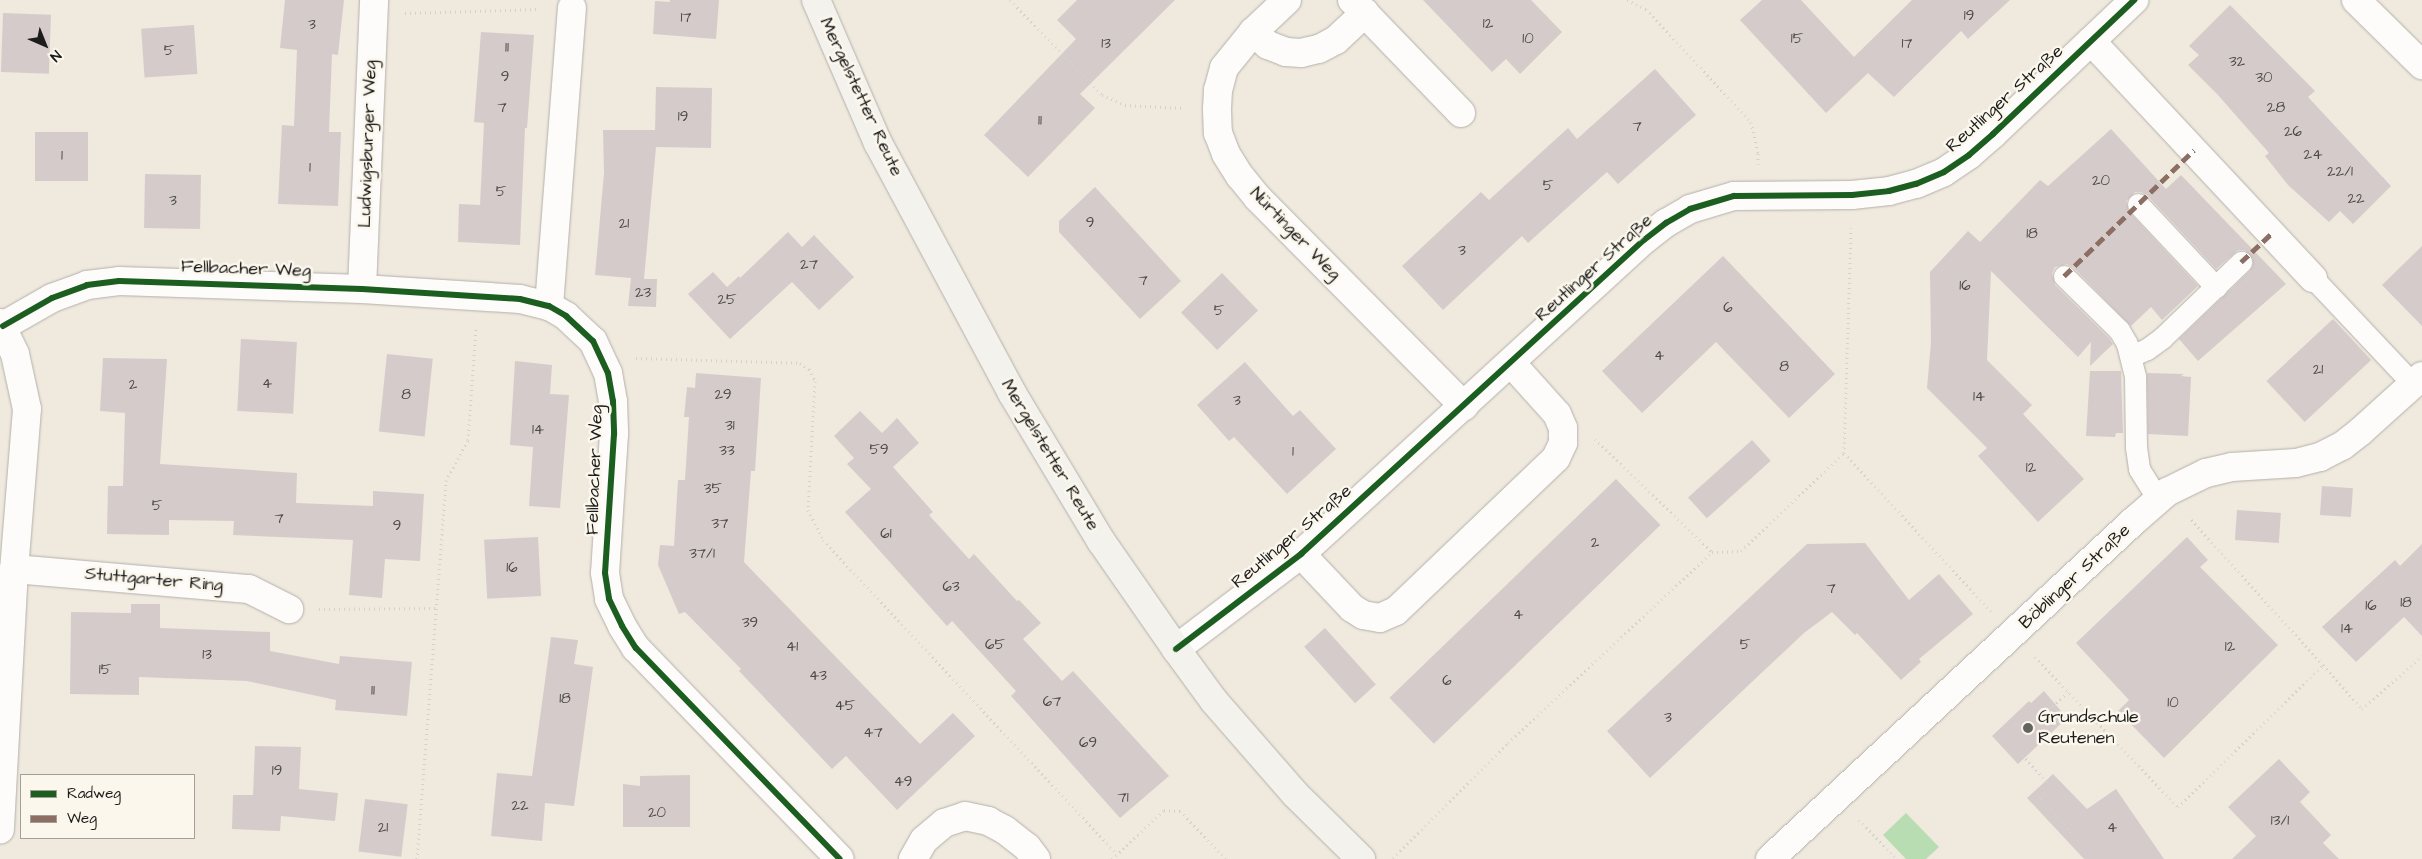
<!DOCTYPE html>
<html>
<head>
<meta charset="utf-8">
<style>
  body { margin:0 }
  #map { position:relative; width:2422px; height:859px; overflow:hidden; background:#efe9de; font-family:"Architects Daughter",sans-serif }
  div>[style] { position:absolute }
  .green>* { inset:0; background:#b9ddb2 }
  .building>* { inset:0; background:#d6cbcb; transform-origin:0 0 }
  .path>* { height:3px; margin-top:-1.5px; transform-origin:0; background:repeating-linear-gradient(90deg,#d3d1ce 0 1px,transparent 0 5px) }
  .roads { filter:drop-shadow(0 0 1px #b4b0aa) drop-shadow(0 0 1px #b4b0aa) }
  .lane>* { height:21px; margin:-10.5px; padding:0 10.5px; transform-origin:10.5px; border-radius:10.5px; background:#fdfcfa }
  .street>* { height:28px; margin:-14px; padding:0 14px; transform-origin:14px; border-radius:14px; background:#fdfcfa }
  .secondary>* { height:28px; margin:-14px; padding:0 14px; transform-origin:14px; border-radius:14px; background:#f4f2ec }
  .quiet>* { height:5px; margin-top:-2.5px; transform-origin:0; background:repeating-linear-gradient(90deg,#8d6e63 0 10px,transparent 0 15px) }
  .cycleway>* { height:6px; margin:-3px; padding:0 3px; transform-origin:3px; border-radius:3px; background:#1b5e20 }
  .dots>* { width:14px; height:14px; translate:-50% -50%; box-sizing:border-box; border:2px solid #fbf7ec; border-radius:50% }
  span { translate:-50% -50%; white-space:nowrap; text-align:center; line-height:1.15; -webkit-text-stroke:5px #fbf7ec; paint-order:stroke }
  .number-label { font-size:15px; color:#4a4848 }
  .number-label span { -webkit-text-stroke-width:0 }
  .street-label { font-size:18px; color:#1c1c1c }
  .poi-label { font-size:18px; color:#1c1c1c }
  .left { translate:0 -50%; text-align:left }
  .legend { position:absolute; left:20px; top:774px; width:175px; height:65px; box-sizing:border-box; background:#fbf7ec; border:1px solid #a29f99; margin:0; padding:6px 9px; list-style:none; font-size:15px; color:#1c1c1c }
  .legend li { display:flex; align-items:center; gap:10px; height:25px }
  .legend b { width:25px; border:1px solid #a29f99 }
  .north { position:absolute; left:20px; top:20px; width:50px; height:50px; -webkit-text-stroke:4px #fbf7ec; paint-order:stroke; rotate:136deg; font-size:14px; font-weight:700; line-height:20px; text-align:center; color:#1c1c1c }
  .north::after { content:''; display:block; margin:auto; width:18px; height:22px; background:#1c1c1c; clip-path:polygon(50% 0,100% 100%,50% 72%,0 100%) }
</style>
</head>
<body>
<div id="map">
  <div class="green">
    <i style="clip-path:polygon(1906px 813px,1939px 847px,1926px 859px,1906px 859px,1883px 835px)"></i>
  </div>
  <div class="building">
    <i style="clip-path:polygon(285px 0,344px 0,338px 55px,332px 54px,329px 132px,341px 132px,338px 206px,278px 204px,282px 125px,294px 126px,297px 50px,280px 48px)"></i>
    <i style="clip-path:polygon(670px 0,719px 0,716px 39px,653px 34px,655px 1px,670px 2px)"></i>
    <i style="clip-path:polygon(1077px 0,1175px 0,1080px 94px,1095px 108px,1028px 177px,984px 135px,1076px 39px,1057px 20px)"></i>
    <i style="clip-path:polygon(1423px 0,1531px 0,1562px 32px,1520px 74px,1506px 59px,1492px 72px)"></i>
    <i style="clip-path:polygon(1762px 0,1801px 0,1854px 57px,1912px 0,2010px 0,1968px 39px,1961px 31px,1894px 97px,1868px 73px,1826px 113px,1740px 20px)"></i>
    <i style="clip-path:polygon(2230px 5px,2315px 91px,2308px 97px,2391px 186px,2353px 224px,2340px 211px,2329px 222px,2288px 185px,2265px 156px,2269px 153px,2217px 94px,2188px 65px,2199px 55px,2189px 46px)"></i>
    <i style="left:3px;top:13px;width:48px;height:59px;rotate:2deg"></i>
    <i style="left:194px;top:25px;width:49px;height:53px;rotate:86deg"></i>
    <i style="clip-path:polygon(481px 32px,534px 35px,527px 128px,525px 128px,520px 245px,458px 242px,459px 204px,480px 205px,484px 123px,474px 122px)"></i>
    <i style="clip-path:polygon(1655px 69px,1696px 115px,1618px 184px,1607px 172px,1528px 243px,1522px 236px,1443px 310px,1402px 266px,1481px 192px,1489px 200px,1568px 128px,1577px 139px)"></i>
    <i style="clip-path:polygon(656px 87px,712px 88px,711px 148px,656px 147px,644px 279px,657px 279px,656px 307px,628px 306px,631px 278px,595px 275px,604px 173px,603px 130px,655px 130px)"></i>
    <i style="clip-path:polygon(2111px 129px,2166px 189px,2181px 175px,2286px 284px,2198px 361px,2179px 339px,2250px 271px,2253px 265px,2253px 259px,2245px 250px,2238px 250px,2216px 269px,2147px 195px,2141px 192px,2135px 192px,2126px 201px,2129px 212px,2198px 286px,2162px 320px,2151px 307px,2131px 326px,2073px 267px,2067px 264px,2055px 267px,2052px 273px,2055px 285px,2109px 338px,2113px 344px,2090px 366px,2091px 342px,2078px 357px,1991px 271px,1987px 360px,2032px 405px,2023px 414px,2084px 479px,2038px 522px,1978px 456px,1987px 448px,1927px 388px,1931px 342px,1930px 272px,1968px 231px,1980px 242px,2040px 180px,2048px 186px)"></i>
    <i style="left:35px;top:132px;width:53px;height:49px"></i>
    <i style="left:145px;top:174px;width:56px;height:54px;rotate:1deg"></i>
    <i style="clip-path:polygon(1095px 187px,1181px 281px,1140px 319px,1059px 232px,1059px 221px)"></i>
    <i style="clip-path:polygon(788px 232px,802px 247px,814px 235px,854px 277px,819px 310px,792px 282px,730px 339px,688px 294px,713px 272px,727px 287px,739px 276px,740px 278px)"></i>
    <i style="clip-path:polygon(2422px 246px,2422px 326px,2382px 285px)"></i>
    <i style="clip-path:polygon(1723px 256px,1835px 374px,1789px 418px,1716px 342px,1642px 413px,1602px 371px)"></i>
    <i style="left:1222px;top:273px;width:52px;height:57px;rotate:46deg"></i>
    <i style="left:2333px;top:319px;width:56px;height:91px;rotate:47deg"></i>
    <i style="left:241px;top:339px;width:56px;height:72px;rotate:3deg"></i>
    <i style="left:387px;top:354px;width:46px;height:78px;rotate:6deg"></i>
    <i style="clip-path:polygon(103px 358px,167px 359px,160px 464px,297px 473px,296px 503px,373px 506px,373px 491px,424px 494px,420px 561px,385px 559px,382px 598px,349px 595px,353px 540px,233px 535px,234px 521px,169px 520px,169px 535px,107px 534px,108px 486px,123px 486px,125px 413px,100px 411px)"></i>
    <i style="clip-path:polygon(515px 361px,552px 365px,550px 394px,569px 395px,560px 508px,529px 506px,533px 447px,510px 445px)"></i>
    <i style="clip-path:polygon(1245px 362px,1293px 416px,1300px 410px,1336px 449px,1287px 494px,1234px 437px,1229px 441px,1197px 405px)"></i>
    <i style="clip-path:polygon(2090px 371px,2121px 371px,2123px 433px,2116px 433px,2115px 437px,2086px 436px)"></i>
    <i style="clip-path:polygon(696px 373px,761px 378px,755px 471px,751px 471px,744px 562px,920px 744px,953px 713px,975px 736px,897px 810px,846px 756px,832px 769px,739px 671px,741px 669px,685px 612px,679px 614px,658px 565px,660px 545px,674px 546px,678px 480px,685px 480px,689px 417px,684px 417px,687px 387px,695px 388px)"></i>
    <i style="clip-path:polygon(2147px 373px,2184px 374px,2181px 376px,2191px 377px,2188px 436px,2148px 434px)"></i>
    <i style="clip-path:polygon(860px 411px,882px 433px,897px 418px,919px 443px,893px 467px,933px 512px,929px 515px,969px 559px,974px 554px,1017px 601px,1019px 600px,1041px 623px,1023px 639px,1062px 681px,1073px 671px,1169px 776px,1120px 818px,1011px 696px,1016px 691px,952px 621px,947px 626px,845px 512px,871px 489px,847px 464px,854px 458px,834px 436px)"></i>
    <i style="left:1752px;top:440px;width:28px;height:86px;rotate:48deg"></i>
    <i style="left:1616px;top:479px;width:64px;height:315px;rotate:46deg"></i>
    <i style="left:2322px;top:486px;width:31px;height:29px;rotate:4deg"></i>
    <i style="left:2237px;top:510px;width:44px;height:30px;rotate:4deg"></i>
    <i style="left:538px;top:537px;width:59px;height:54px;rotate:87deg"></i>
    <i style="clip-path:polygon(2187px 537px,2208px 560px,2200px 567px,2278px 645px,2164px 758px,2118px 711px,2129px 700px,2076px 643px)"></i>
    <i style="clip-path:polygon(1865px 543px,1909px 600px,1939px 574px,1973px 614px,1919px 659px,1921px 662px,1901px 680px,1857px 633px,1855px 635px,1832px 612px,1804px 633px,1650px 778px,1607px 731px,1807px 544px)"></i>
    <i style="clip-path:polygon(2422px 544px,2422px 636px,2404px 617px,2356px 662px,2322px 627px,2395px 560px,2400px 566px)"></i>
    <i style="clip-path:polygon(131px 604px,160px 604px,160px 628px,270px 632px,270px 651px,339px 664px,340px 656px,412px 662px,407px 716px,335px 710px,336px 700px,247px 681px,139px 677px,139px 695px,70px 694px,71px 612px,131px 613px)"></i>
    <i style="left:1325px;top:628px;width:76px;height:28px;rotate:48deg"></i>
    <i style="clip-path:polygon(551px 637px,578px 640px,574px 664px,593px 667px,574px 806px,545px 803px,542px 841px,491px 836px,497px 773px,532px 776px)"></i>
    <i style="clip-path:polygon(2044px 691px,2067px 718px,2018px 764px,1992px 736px,2029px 701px,2031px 703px)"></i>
    <i style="clip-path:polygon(255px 746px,301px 747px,299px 789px,338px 793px,335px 821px,281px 816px,280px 831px,232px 829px,233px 795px,253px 795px)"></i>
    <i style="clip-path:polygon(2279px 759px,2310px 792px,2300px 802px,2331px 835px,2323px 843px,2339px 859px,2232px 859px,2256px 836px,2228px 807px)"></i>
    <i style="clip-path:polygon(2053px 774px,2087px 809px,2116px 789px,2164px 859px,2084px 859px,2027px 798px)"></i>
    <i style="clip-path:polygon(690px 775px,690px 827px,623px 827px,623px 784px,640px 786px,640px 776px)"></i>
    <i style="left:365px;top:799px;width:43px;height:53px;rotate:7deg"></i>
  </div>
  <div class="path">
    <i style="left:1010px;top:0;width:132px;rotate:45.9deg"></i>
    <i style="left:1102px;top:95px;width:25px;rotate:23deg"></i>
    <i style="left:1125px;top:105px;width:60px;rotate:2.9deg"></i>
    <i style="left:1627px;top:0;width:21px;rotate:25deg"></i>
    <i style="left:1646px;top:9px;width:154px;rotate:47.1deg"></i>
    <i style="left:1751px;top:122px;width:32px;rotate:77deg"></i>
    <i style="left:1758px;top:153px;width:11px;rotate:90deg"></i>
    <i style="left:405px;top:13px;width:134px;rotate:-1.7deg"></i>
    <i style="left:636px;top:358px;width:164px;rotate:1.7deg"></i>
    <i style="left:800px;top:363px;width:11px;rotate:34deg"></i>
    <i style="left:809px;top:369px;width:13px;rotate:63deg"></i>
    <i style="left:815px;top:381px;width:129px;rotate:93.1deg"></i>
    <i style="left:808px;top:510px;width:34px;rotate:63deg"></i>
    <i style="left:823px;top:540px;width:430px;rotate:46.9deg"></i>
    <i style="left:1595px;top:439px;width:163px;rotate:44deg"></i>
    <i style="left:1712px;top:552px;width:29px;rotate:-2deg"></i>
    <i style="left:1741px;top:551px;width:142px;rotate:-43.6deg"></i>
    <i style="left:1844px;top:453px;width:225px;rotate:-88.2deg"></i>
    <i style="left:1844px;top:453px;width:216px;rotate:47.1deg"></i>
    <i style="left:319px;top:609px;width:117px;rotate:-0.5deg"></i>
    <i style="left:2035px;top:657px;width:207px;rotate:46.4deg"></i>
    <i style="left:2178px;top:807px;width:203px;rotate:-44.4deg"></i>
    <i style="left:2323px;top:665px;width:200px;rotate:-132.2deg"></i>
    <i style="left:2323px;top:665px;width:59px;rotate:48.4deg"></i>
    <i style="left:2362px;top:709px;width:80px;rotate:-41.5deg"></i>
    <i style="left:2068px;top:692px;width:76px;rotate:137.1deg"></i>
    <i style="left:2012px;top:744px;width:59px;rotate:47.1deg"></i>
    <i style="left:2052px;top:787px;width:16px;rotate:135deg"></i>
    <i style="left:2041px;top:798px;width:62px;rotate:48.3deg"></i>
    <i style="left:1859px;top:820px;width:54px;rotate:45.7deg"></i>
    <i style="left:1393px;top:858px;width:163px;rotate:-45deg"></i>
    <i style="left:1508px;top:743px;width:279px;rotate:-43.1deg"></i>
    <i style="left:417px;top:859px;width:379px;rotate:-85.6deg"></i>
    <i style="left:446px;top:481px;width:47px;rotate:-61.8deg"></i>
    <i style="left:468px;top:440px;width:111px;rotate:-85.9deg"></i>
    <i style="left:1112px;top:859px;width:71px;rotate:-43.3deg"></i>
    <i style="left:1164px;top:810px;width:16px;rotate:4deg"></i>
    <i style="left:1180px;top:811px;width:66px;rotate:46.2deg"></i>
  </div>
  <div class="roads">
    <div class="lane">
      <i style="left:2138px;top:204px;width:114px;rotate:46.8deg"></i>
      <i style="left:2064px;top:276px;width:77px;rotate:44.5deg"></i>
      <i style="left:2119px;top:330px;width:16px;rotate:60deg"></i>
      <i style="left:2127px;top:344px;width:33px;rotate:76deg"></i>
      <i style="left:2135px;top:376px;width:71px;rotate:89.2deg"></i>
      <i style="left:2136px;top:447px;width:22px;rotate:82deg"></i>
      <i style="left:2139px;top:469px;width:36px;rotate:58deg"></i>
      <i style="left:2313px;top:278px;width:146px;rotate:46.7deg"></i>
      <i style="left:2131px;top:356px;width:17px;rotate:-24deg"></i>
      <i style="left:2147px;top:349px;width:19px;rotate:-36deg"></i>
      <i style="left:2162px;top:338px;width:110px;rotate:-43.9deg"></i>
    </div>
    <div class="street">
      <i style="left:1287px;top:0;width:47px;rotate:136.7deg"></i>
      <i style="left:1253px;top:32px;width:46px;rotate:128.9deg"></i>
      <i style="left:1224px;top:68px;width:23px;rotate:105deg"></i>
      <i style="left:1218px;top:90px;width:19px;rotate:93deg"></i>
      <i style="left:1217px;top:109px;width:24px;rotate:88deg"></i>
      <i style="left:1218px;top:133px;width:22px;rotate:69deg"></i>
      <i style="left:1226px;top:154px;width:26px;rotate:58deg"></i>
      <i style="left:1240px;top:176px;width:28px;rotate:51deg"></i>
      <i style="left:1258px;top:198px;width:293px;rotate:45.3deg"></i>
      <i style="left:1352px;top:0;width:157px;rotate:46deg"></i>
      <i style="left:2356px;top:0;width:93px;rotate:44.6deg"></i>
      <i style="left:1253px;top:32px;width:20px;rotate:41deg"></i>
      <i style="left:1268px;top:45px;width:19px;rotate:21deg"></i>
      <i style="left:1286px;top:52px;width:15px;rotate:4deg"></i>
      <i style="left:1301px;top:53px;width:18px;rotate:-13deg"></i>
      <i style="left:1319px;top:49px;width:19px;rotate:-28deg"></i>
      <i style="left:1336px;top:40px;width:40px;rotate:-43deg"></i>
      <i style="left:2091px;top:41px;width:325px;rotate:46.9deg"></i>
      <i style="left:362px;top:289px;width:289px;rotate:-87.6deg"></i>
      <i style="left:549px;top:306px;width:299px;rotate:-85.6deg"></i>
      <i style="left:0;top:323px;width:34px;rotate:64deg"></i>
      <i style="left:15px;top:354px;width:56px;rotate:77.7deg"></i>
      <i style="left:27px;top:409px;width:161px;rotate:94.6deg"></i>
      <i style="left:14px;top:569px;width:261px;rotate:93.1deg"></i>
      <i style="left:3px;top:326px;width:56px;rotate:-29.7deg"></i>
      <i style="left:52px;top:298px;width:37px;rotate:-20deg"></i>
      <i style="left:87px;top:285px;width:32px;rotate:-7deg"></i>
      <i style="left:119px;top:281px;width:243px;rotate:1.9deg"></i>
      <i style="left:362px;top:289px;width:158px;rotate:3.6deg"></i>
      <i style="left:520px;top:299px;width:30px;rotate:14deg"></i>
      <i style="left:549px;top:306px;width:20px;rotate:30deg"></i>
      <i style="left:566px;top:316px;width:37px;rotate:43deg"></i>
      <i style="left:593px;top:341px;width:35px;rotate:65deg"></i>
      <i style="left:608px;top:373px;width:28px;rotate:80deg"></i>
      <i style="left:613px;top:401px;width:33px;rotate:88deg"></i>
      <i style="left:614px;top:434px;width:139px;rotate:93.7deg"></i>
      <i style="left:605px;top:573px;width:26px;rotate:81deg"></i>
      <i style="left:609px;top:599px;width:30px;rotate:64deg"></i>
      <i style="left:622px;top:626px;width:26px;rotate:58deg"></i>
      <i style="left:636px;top:648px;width:293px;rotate:46deg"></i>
      <i style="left:1301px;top:554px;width:74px;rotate:46.6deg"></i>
      <i style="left:1352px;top:608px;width:13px;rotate:32deg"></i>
      <i style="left:1363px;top:615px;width:17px;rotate:10deg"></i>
      <i style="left:1380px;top:618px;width:17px;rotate:-24deg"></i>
      <i style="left:1396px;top:611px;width:221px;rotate:-43.7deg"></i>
      <i style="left:1556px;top:458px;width:17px;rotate:-65deg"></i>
      <i style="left:1563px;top:443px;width:15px;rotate:-90deg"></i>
      <i style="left:1563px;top:428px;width:15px;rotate:-113deg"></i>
      <i style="left:1557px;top:414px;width:69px;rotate:-132deg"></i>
      <i style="left:14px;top:569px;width:236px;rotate:4.9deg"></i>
      <i style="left:249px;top:589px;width:45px;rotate:26.6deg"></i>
      <i style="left:1176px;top:649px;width:157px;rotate:-37.2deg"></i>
      <i style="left:1301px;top:554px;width:465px;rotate:-42.5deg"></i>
      <i style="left:1644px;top:240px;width:28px;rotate:-38deg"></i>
      <i style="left:1666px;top:223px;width:28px;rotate:-30deg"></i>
      <i style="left:1690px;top:209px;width:46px;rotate:-16.5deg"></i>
      <i style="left:1734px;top:196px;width:118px;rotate:-0.5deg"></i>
      <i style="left:1852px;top:195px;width:37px;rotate:-6deg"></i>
      <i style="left:1889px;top:191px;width:28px;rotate:-15deg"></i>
      <i style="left:1916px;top:184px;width:30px;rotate:-23deg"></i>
      <i style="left:1944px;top:172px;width:30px;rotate:-34deg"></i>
      <i style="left:1969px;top:155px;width:32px;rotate:-41deg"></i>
      <i style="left:1993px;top:134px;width:195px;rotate:-43.5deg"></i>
      <i style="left:913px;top:859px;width:22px;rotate:-60deg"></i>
      <i style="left:924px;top:840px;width:26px;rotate:-40deg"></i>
      <i style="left:944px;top:823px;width:22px;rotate:-18deg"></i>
      <i style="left:965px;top:816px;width:24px;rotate:12deg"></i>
      <i style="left:988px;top:821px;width:19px;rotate:28deg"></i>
      <i style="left:1005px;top:830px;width:28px;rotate:38deg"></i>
      <i style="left:1027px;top:847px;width:15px;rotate:53deg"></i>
      <i style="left:1770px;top:859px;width:498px;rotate:-42.9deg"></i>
      <i style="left:2135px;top:520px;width:43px;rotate:-41.2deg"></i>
      <i style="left:2167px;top:492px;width:43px;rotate:-26deg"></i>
      <i style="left:2206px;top:473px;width:27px;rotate:-13deg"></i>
      <i style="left:2232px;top:467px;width:64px;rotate:-3.6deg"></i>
      <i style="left:2296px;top:463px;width:25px;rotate:-14deg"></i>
      <i style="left:2320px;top:457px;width:25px;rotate:-27deg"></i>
      <i style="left:2342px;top:446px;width:24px;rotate:-38deg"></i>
      <i style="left:2361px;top:431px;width:82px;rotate:-42deg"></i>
    </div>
    <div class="secondary">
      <i style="left:816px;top:0;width:156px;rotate:66.6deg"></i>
      <i style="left:878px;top:143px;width:284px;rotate:61.8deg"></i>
      <i style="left:1012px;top:393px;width:173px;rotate:59deg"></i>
      <i style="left:1101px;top:541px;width:131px;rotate:55.2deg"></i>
      <i style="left:1176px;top:649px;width:64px;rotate:53.8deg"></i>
      <i style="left:1214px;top:701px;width:123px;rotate:48.9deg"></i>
      <i style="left:1295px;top:794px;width:93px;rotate:44.6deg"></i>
    </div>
  </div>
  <div class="quiet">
    <i style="left:2241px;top:262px;width:42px;rotate:-43.1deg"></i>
    <i style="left:2064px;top:276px;width:181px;rotate:-44.1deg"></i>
  </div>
  <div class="cycleway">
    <i style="left:3px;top:326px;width:56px;rotate:-29.7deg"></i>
    <i style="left:52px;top:298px;width:37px;rotate:-20deg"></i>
    <i style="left:87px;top:285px;width:32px;rotate:-7deg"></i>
    <i style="left:119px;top:281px;width:243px;rotate:1.9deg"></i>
    <i style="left:362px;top:289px;width:158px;rotate:3.6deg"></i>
    <i style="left:520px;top:299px;width:30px;rotate:14deg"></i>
    <i style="left:549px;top:306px;width:20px;rotate:30deg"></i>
    <i style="left:566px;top:316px;width:37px;rotate:43deg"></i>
    <i style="left:593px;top:341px;width:35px;rotate:65deg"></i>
    <i style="left:608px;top:373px;width:28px;rotate:80deg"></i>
    <i style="left:613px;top:401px;width:33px;rotate:88deg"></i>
    <i style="left:614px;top:434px;width:139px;rotate:93.7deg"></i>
    <i style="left:605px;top:573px;width:26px;rotate:81deg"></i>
    <i style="left:609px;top:599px;width:30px;rotate:64deg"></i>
    <i style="left:622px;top:626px;width:26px;rotate:58deg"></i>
    <i style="left:636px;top:648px;width:293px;rotate:46deg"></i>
    <i style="left:1176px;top:649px;width:157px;rotate:-37.2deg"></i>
    <i style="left:1301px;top:554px;width:465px;rotate:-42.5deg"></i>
    <i style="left:1644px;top:240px;width:28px;rotate:-38deg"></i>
    <i style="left:1666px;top:223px;width:28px;rotate:-30deg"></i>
    <i style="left:1690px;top:209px;width:46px;rotate:-16.5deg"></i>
    <i style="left:1734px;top:196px;width:118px;rotate:-0.5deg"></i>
    <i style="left:1852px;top:195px;width:37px;rotate:-6deg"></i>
    <i style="left:1889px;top:191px;width:28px;rotate:-15deg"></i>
    <i style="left:1916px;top:184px;width:30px;rotate:-23deg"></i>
    <i style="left:1944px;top:172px;width:30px;rotate:-34deg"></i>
    <i style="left:1969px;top:155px;width:32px;rotate:-41deg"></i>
    <i style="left:1993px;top:134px;width:195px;rotate:-43.5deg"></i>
  </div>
  <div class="dots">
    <i style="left:2028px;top:728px;background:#666460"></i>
  </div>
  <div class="number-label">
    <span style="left:1969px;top:16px">19</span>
    <span style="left:686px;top:18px">17</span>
    <span style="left:1488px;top:24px">12</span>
    <span style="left:312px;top:25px">3</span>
    <span style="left:1528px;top:39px">10</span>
    <span style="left:1797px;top:39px">15</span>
    <span style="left:1106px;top:44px">13</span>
    <span style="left:1907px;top:44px">17</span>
    <span style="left:507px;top:48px">11</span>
    <span style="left:169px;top:51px">5</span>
    <span style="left:2237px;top:62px">32</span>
    <span style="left:505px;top:77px">9</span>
    <span style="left:2264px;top:78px">30</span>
    <span style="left:502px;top:108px">7</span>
    <span style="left:2276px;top:108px">28</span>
    <span style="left:683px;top:117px">19</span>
    <span style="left:1040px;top:121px">11</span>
    <span style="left:1637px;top:127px">7</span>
    <span style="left:2293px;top:132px">26</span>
    <span style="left:2313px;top:155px">24</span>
    <span style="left:62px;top:156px">1</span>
    <span style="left:310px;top:168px">1</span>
    <span style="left:2340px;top:172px">22/1</span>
    <span style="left:2101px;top:181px">20</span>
    <span style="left:1548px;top:186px">5</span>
    <span style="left:501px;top:192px">5</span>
    <span style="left:2356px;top:199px">22</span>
    <span style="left:173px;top:201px">3</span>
    <span style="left:1090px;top:223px">9</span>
    <span style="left:624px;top:224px">21</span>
    <span style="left:2032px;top:234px">18</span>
    <span style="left:1462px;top:251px">3</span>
    <span style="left:809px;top:265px">27</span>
    <span style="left:1143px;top:281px">7</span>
    <span style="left:1965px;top:286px">16</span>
    <span style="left:643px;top:293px">23</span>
    <span style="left:727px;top:300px">25</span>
    <span style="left:1728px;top:308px">6</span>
    <span style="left:1219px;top:311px">5</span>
    <span style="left:1659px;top:356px">4</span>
    <span style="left:1784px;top:367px">8</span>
    <span style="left:2318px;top:370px">21</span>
    <span style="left:267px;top:384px">4</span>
    <span style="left:133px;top:385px">2</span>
    <span style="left:406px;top:395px">8</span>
    <span style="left:723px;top:395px">29</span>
    <span style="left:1979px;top:397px">14</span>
    <span style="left:1237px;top:401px">3</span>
    <span style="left:730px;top:426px">31</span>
    <span style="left:538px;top:430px">14</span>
    <span style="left:879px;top:450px">59</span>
    <span style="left:727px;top:451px">33</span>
    <span style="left:1293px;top:452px">1</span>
    <span style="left:2031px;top:468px">12</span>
    <span style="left:713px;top:489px">35</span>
    <span style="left:157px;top:506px">5</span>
    <span style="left:279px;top:519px">7</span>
    <span style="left:720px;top:524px">37</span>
    <span style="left:397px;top:526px">9</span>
    <span style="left:886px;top:534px">61</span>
    <span style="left:1595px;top:543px">2</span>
    <span style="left:702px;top:554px">37/1</span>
    <span style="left:512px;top:568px">16</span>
    <span style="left:951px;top:587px">63</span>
    <span style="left:1831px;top:589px">7</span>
    <span style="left:2406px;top:603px">18</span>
    <span style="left:2371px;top:606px">16</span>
    <span style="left:1518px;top:615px">4</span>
    <span style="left:750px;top:623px">39</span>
    <span style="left:2347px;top:629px">14</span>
    <span style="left:995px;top:645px">65</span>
    <span style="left:1745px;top:645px">5</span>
    <span style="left:792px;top:647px">41</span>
    <span style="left:2230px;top:647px">12</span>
    <span style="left:207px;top:655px">13</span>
    <span style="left:105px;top:670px">15</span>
    <span style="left:818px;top:676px">43</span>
    <span style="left:1447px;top:681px">6</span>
    <span style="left:373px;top:691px">11</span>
    <span style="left:565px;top:699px">18</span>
    <span style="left:1052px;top:702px">67</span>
    <span style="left:2173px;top:703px">10</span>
    <span style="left:845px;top:706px">45</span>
    <span style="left:1668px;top:718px">3</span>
    <span style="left:873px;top:733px">47</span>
    <span style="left:1088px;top:743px">69</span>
    <span style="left:277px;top:771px">19</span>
    <span style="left:903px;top:782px">49</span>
    <span style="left:1123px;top:798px">71</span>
    <span style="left:520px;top:806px">22</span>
    <span style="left:657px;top:813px">20</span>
    <span style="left:2280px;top:821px">13/1</span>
    <span style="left:383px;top:828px">21</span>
    <span style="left:2112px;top:828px">4</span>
  </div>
  <div class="street-label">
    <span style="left:861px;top:97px;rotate:65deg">Mergelstetter Reute</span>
    <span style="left:2005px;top:99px;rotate:-42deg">Reutlinger Straße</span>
    <span style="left:368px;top:144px;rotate:-88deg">Ludwigsburger Weg</span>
    <span style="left:1295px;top:234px;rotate:46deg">Nürtinger Weg</span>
    <span style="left:1594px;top:268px;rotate:-42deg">Reutlinger Straße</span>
    <span style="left:246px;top:269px;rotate:2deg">Fellbacher Weg</span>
    <span style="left:1050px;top:455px;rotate:59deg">Mergelstetter Reute</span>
    <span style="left:595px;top:470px;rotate:-88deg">Fellbacher Weg</span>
    <span style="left:1292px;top:537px;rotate:-40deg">Reutlinger Straße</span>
    <span style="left:2075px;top:577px;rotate:-43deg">Böblinger Straße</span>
    <span style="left:154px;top:580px;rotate:5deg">Stuttgarter Ring</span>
  </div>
  <div class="poi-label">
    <span class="left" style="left:2038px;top:728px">Grundschule<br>Reutenen</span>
  </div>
  <ul class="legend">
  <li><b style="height:6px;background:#1b5e20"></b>Radweg</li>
  <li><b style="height:6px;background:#8d6e63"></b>Weg</li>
  </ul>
  <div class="north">N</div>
</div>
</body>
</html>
